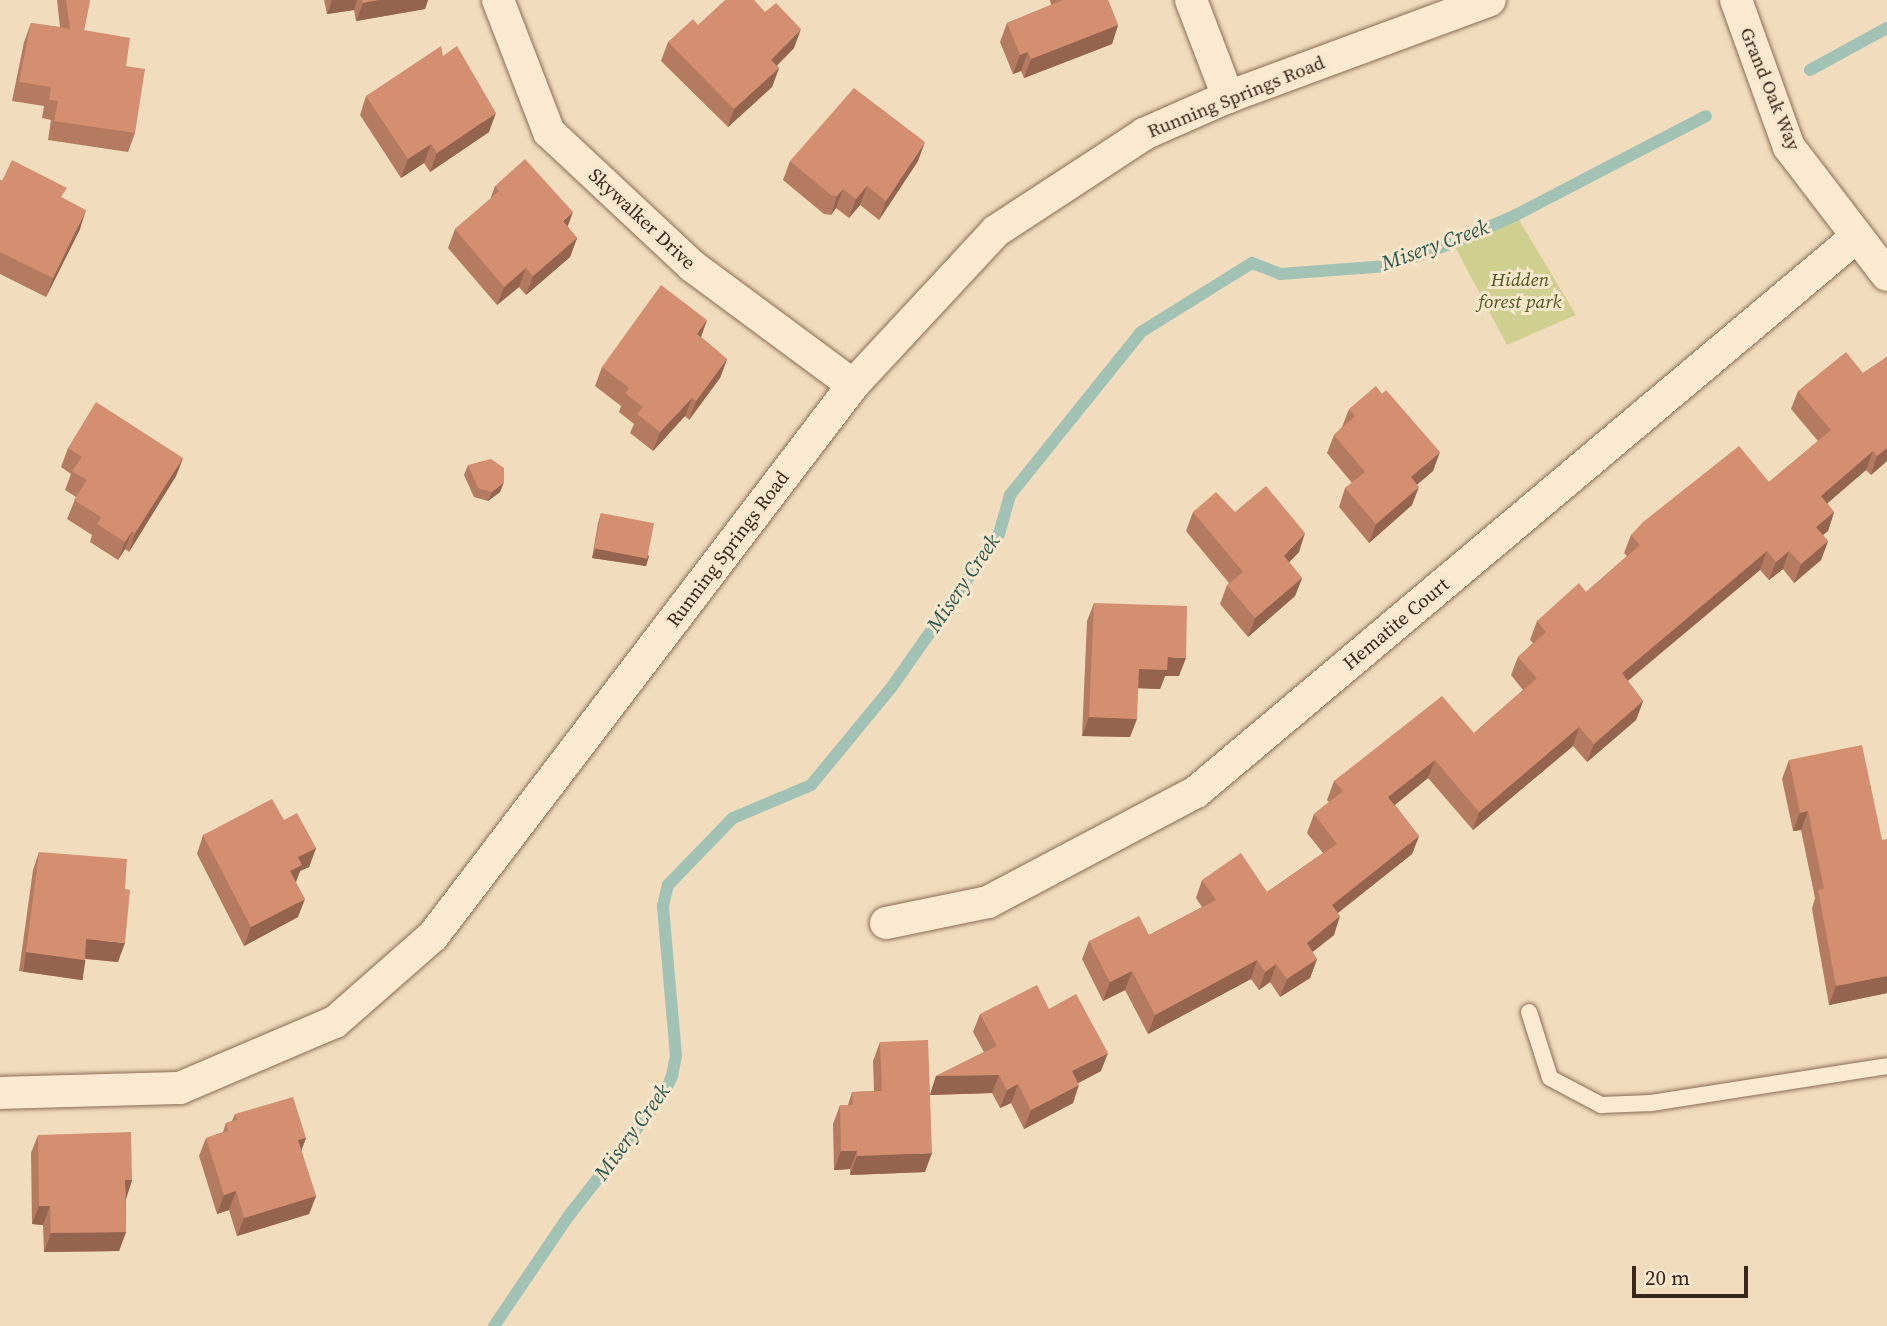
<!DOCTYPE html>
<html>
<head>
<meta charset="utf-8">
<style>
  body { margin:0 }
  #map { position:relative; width:1887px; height:1326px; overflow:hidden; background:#f1dcbd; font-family:"Source Serif 4",serif }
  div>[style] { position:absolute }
  .green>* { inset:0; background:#cfd090 }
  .stream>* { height:12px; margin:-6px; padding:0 6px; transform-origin:6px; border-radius:6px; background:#a1c2b5 }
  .roads { filter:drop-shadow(0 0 2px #8b6c55) drop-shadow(0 0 2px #8b6c55) }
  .lane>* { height:16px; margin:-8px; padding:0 8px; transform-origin:8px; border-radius:8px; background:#fbead1 }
  .street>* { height:32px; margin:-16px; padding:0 16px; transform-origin:16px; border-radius:16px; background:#fbead1 }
  .wall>* { inset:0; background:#b57b60 }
  .shaded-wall>* { inset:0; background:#94644e; transform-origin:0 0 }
  .building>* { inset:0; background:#d38f70; transform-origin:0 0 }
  span { translate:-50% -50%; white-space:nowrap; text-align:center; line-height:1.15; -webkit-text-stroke:6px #f8e7cd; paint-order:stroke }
  .street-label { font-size:19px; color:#39261b }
  .park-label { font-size:19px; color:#4f5720; font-style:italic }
  .water-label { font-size:21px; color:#295a51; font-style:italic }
  .scale { position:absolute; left:1632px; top:1266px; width:116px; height:32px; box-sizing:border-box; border:4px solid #39261b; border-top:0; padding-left:9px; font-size:21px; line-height:24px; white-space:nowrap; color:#39261b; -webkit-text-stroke:5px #f8e7cd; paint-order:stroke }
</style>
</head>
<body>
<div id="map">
  <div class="green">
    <i style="clip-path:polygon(1516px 215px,1576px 315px,1507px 345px,1453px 243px)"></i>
  </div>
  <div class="stream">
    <i style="left:1810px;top:70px;width:88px;rotate:-28.6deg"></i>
    <i style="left:494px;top:1326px;width:130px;rotate:-55.9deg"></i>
    <i style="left:567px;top:1218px;width:157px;rotate:-52deg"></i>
    <i style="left:664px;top:1094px;width:20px;rotate:-66deg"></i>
    <i style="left:672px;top:1076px;width:20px;rotate:-79deg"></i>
    <i style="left:676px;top:1056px;width:151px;rotate:-95deg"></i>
    <i style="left:663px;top:906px;width:22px;rotate:-77deg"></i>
    <i style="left:668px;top:885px;width:93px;rotate:-45.9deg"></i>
    <i style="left:733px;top:818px;width:85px;rotate:-22.9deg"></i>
    <i style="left:811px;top:785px;width:126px;rotate:-50.5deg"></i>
    <i style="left:891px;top:688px;width:188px;rotate:-55deg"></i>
    <i style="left:999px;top:534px;width:41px;rotate:-74.2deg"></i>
    <i style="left:1010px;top:495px;width:209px;rotate:-51.2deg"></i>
    <i style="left:1141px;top:332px;width:131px;rotate:-31.9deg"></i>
    <i style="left:1252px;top:263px;width:30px;rotate:21deg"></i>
    <i style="left:1280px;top:274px;width:108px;rotate:-4.2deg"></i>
    <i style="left:1388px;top:266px;width:69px;rotate:-19.5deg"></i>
    <i style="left:1453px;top:243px;width:69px;rotate:-24deg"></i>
    <i style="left:1516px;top:215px;width:214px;rotate:-27.5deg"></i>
  </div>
  <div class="roads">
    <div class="lane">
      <i style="left:1529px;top:1012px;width:69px;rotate:72.3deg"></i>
      <i style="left:1550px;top:1078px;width:58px;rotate:27.9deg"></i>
      <i style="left:1601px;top:1105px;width:50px;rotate:-2.3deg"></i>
      <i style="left:1651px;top:1103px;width:239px;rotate:-8.9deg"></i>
    </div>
    <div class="street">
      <i style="left:498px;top:0;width:142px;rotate:68.9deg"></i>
      <i style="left:549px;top:132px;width:196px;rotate:43.1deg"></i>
      <i style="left:692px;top:266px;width:200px;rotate:36.5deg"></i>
      <i style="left:1191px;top:0;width:104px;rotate:69.1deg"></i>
      <i style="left:1736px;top:0;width:156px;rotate:70.2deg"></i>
      <i style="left:1789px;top:147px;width:161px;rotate:52.6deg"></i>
      <i style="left:886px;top:923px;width:104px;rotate:-11.6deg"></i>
      <i style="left:988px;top:902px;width:235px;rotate:-27.9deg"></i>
      <i style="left:1196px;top:792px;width:861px;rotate:-40.05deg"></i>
      <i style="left:0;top:1093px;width:180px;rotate:-1.6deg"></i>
      <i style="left:180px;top:1088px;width:168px;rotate:-23.1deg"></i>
      <i style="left:335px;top:1022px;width:130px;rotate:-41.3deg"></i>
      <i style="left:433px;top:936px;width:693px;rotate:-52.68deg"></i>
      <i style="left:853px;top:385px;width:210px;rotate:-47.1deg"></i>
      <i style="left:996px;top:231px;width:177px;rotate:-33.2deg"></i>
      <i style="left:1144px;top:134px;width:92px;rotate:-23.8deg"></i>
      <i style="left:1228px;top:97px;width:279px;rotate:-20.3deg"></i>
    </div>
  </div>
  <div class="wall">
    <i style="clip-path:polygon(57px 0,90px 0,84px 30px,126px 66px,135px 133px,128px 152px,48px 140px,51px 120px,42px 118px,44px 106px,12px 101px,24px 42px,31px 23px,60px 27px)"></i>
    <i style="clip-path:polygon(324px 0,428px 0,425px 9px,356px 21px,354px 10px,327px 14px)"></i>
    <i style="clip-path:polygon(1050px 0,1108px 0,1118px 25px,1112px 44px,1024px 78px,1021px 71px,1013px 74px,1000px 42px,1007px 23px,1051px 5px)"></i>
    <i style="clip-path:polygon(698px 25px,794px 48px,777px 66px,779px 68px,772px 87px,728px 127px,661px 61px,668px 42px)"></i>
    <i style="clip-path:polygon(443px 56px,489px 132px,430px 172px,424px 163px,401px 178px,360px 115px,366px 96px)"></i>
    <i style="clip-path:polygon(790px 161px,918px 161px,879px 220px,860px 205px,849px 218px,836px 208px,831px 215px,824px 214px,783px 180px)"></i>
    <i style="clip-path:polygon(0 180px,63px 198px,80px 229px,46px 297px,0 274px)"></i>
    <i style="clip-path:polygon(495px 186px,568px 227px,577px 238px,570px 257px,526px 295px,519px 287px,497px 305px,448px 248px,455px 229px,490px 200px)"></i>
    <i style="clip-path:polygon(707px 320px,701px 337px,727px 359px,720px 378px,689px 420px,685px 416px,653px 451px,630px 433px,634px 424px,619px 412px,621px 406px,595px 386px,602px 367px)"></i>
    <i style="clip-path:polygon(1887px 357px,1887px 461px,1871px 475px,1866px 470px,1827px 503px,1834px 512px,1828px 531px,1823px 535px,1828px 541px,1821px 560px,1794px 583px,1783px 569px,1769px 580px,1760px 570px,1628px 681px,1643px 701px,1636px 720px,1587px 762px,1573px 746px,1473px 830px,1428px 778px,1395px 805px,1419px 836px,1412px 854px,1338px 913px,1334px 935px,1312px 952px,1317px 959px,1310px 978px,1280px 997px,1270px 982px,1259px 990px,1251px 979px,1148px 1034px,1125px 990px,1103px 1001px,1082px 959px,1089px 941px,1149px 935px,1202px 907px,1196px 898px,1202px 880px,1267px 892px,1323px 853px,1307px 833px,1314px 814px,1329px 802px,1327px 800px,1334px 781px,1474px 733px,1523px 690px,1511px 675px,1518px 657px,1533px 643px,1530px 640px,1537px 621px,1586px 592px,1627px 556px,1624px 553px,1631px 535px,1769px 482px,1818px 441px,1791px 409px,1798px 391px,1863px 373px)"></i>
    <i style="clip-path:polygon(1349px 409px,1433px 471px,1417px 484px,1412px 505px,1369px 543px,1339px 507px,1345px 488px,1352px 483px,1327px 453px,1334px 435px,1342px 427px)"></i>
    <i style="clip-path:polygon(68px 448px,183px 458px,176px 476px,129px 552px,125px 549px,118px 560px,90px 542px,92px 535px,67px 519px,76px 497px,65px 490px,71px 474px,61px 467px)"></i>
    <i style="clip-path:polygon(468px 465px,500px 492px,488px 501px,474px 497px,464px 475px)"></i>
    <i style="clip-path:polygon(1193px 512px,1299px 552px,1289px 562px,1302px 578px,1295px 596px,1248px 637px,1220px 604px,1227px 585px,1229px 583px,1186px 531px)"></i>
    <i style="clip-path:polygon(601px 513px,649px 556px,646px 566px,592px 558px,598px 523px)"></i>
    <i style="clip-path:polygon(1094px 603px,1179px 676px,1165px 676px,1160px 689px,1138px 688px,1130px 737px,1082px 736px,1087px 621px)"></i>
    <i style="clip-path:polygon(1789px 760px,1882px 840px,1887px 993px,1829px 1005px,1812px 909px,1815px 898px,1801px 830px,1793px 831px,1782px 779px)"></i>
    <i style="clip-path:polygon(284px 820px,316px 848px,309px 867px,300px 871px,296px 882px,298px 917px,244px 946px,197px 854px,203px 835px)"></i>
    <i style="clip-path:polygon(39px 852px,118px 962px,85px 959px,78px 979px,19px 971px,33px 870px)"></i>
    <i style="clip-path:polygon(1049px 1009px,1101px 1071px,1078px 1083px,1073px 1103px,1024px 1129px,1011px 1103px,1000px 1108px,992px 1093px,930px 1095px,936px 1076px,984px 1052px,973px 1032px,980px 1014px)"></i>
    <i style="clip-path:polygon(880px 1042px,925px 1172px,850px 1175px,850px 1169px,834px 1170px,833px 1124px,840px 1105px,848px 1105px,852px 1092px,874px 1091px,873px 1061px)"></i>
    <i style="clip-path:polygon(235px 1114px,306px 1138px,301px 1150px,316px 1196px,309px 1214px,237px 1236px,229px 1210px,217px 1214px,199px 1156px,206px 1138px,223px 1132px,226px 1123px,232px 1121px)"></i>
    <i style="clip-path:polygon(38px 1135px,132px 1180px,126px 1199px,126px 1232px,119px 1251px,44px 1252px,43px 1225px,32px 1224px,31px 1153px)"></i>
  </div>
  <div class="shaded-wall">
    <i style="clip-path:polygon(332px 0,357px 0,354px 10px,327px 14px)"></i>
    <i style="clip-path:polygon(378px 0,428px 0,425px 9px,356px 21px,363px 3px)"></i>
    <i style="clip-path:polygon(1118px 25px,1112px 44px,1024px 78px,1031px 59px)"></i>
    <i style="clip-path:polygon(801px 29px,794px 48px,764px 78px,771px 60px)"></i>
    <i style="clip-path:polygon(1028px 52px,1021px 71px,1013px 74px,1020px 55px)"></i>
    <i style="clip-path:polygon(779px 68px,772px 87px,728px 127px,734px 109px)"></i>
    <i style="clip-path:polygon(496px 113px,489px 132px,430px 172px,437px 153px)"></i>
    <i style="clip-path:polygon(925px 142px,918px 161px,879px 220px,886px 201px)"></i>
    <i style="clip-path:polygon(431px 144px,424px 163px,401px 178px,408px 159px)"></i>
    <i style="clip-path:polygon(867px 186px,860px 205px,849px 218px,856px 199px)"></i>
    <i style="clip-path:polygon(843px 189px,836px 208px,831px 215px,837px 196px)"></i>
    <i style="clip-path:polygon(86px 210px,80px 229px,46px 297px,53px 278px)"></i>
    <i style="clip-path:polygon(573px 212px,566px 231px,563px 221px)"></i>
    <i style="clip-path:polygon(577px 238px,570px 257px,526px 295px,533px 276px)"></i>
    <i style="clip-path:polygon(526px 268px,519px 287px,497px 305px,504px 287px)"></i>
    <i style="clip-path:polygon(707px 320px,700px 339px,697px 334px)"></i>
    <i style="clip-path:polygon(727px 359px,720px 378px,689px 420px,696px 401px)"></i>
    <i style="clip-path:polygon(692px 398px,685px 416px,653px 451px,660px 432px)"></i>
    <i style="clip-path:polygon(1887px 448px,1887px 461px,1871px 475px,1877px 456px)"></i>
    <i style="clip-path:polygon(1873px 451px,1866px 470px,1814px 515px,1821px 496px)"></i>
    <i style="clip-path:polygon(1440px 452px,1433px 471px,1404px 496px,1411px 477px)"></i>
    <i style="clip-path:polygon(183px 458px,176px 476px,129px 552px,135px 533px)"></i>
    <i style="clip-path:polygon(504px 482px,500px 492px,488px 501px,492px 492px)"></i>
    <i style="clip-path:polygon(1419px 487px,1412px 505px,1369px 543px,1376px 524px)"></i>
    <i style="clip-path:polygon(1834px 512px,1828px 531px,1809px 546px,1816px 527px)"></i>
    <i style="clip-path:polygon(132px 531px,125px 549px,118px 560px,125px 542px)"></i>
    <i style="clip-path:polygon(1305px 533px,1299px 552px,1277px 575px,1284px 556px)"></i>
    <i style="clip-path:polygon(1828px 541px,1821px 560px,1794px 583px,1801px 564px)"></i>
    <i style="clip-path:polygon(596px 549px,649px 556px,646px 566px,592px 558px)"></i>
    <i style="clip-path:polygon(1767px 551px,1760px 570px,1615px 691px,1622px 673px)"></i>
    <i style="clip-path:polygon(1789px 551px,1783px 569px,1769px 580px,1776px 562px)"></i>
    <i style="clip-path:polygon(1302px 578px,1295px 596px,1248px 637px,1255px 618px)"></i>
    <i style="clip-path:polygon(1168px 657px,1186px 658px,1179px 676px,1165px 676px,1160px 689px,1132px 688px,1139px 669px)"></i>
    <i style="clip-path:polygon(1643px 701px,1636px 720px,1587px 762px,1594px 744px)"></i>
    <i style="clip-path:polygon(1089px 717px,1137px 719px,1130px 737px,1082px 736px)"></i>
    <i style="clip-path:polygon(1579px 727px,1573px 746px,1473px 830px,1479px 812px)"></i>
    <i style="clip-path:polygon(1435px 760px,1428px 778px,1382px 815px,1388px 797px)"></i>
    <i style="clip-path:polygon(1808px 811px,1801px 830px,1793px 831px,1800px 813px)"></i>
    <i style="clip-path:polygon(1419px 836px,1412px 854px,1325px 923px,1332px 905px)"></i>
    <i style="clip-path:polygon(316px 848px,309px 867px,300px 871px,295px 884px,290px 871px,298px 857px)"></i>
    <i style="clip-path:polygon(305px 899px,298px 917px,244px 946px,251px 927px)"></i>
    <i style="clip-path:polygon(1340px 916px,1334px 935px,1300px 962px,1307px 943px)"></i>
    <i style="clip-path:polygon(86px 939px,125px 943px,118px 962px,80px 958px)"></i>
    <i style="left:26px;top:952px;width:60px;height:20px;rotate:8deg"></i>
    <i style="clip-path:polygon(1317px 959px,1310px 978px,1280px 997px,1287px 979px)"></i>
    <i style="clip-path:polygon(1257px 960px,1251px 979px,1148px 1034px,1155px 1015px)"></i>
    <i style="clip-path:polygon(1276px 964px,1270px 982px,1259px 990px,1265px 972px)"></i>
    <i style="clip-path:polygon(1132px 971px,1125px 990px,1103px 1001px,1110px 982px)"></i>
    <i style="clip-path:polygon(1887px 976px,1887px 993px,1829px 1005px,1836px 986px)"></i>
    <i style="clip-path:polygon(1108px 1053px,1101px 1071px,1065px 1090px,1072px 1071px)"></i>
    <i style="clip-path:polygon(999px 1075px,992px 1093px,930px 1095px,936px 1076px)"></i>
    <i style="clip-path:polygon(1018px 1084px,1011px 1103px,1000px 1108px,1007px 1090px)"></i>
    <i style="clip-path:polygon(1079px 1085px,1073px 1103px,1024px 1129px,1031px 1110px)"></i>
    <i style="clip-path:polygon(306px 1138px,299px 1157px,298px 1140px)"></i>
    <i style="clip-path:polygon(841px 1151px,857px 1151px,850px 1169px,834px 1170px)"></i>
    <i style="clip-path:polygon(932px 1153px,925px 1172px,850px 1175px,857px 1156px)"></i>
    <i style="clip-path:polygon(125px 1180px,132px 1180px,126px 1199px)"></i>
    <i style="clip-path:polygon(236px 1191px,229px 1210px,217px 1214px,224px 1195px)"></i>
    <i style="clip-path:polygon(316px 1196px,309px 1214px,237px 1236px,244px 1218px)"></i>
    <i style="clip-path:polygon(39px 1206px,50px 1206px,43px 1225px,32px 1224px)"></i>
    <i style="clip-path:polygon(126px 1232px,119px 1251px,44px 1252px,51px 1233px)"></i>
  </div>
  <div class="building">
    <i style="clip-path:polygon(66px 0,90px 0,84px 30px,130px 38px,126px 66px,145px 69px,135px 133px,54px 121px,58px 101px,49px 100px,51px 87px,19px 82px,31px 23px,70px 29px)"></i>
    <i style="clip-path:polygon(362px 0,378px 0,363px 3px)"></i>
    <i style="clip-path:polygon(725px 0,754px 0,765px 12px,776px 3px,801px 29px,771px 60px,779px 68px,734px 109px,668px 42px,693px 19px,698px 25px)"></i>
    <i style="clip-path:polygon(1063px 0,1108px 0,1118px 25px,1031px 59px,1028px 52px,1020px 55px,1007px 23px)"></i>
    <i style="clip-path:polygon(441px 46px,443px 56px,457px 46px,496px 113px,437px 153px,431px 144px,408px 159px,366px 96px)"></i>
    <i style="clip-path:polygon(854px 88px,925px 142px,886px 201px,867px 186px,856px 199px,843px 189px,837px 196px,831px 195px,790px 161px)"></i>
    <i style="clip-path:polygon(525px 159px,573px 212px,563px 221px,577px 238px,533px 276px,526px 268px,504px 287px,455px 229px,499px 191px,495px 186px)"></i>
    <i style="clip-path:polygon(12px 160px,67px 188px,61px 197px,86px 210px,53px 278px,0 252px,0 180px,2px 181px)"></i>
    <i style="clip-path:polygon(661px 285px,707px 320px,697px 334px,727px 359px,696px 401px,692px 398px,660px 432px,637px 414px,643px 407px,625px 393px,629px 388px,602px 367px)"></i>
    <i style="clip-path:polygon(1846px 352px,1863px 373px,1887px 357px,1887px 448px,1877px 456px,1873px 451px,1821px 496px,1834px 512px,1816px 527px,1828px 541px,1801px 564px,1789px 551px,1776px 562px,1767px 551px,1622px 673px,1643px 701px,1594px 744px,1579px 727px,1479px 812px,1435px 760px,1388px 797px,1419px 836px,1332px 905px,1340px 916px,1307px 943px,1317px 959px,1287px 979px,1276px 964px,1265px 972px,1257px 960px,1155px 1015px,1132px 971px,1110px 982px,1089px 941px,1139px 916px,1149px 935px,1216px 900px,1202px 880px,1241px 853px,1267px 892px,1337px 844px,1314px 814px,1343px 791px,1334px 781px,1442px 696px,1474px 733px,1537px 678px,1518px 657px,1546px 632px,1537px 621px,1579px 583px,1586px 592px,1640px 545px,1631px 535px,1643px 522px,1739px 446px,1769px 482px,1831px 430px,1798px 391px)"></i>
    <i style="clip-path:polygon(1376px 386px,1382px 394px,1386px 390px,1440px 452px,1411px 477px,1419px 487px,1376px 524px,1345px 488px,1365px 472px,1334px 435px,1355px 416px,1349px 409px)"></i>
    <i style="clip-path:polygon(96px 402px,183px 458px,135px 533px,132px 531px,125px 542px,97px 524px,101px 517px,74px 500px,87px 480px,72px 471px,82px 457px,68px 448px)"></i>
    <i style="clip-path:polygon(491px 459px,504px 468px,504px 482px,492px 492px,478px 488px,468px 465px)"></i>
    <i style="clip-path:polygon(1266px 486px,1305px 533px,1284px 556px,1302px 578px,1255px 618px,1227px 585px,1243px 572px,1193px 512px,1216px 492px,1235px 512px)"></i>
    <i style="left:601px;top:513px;width:54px;height:36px;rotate:11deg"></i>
    <i style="clip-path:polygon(1094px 603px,1187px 606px,1186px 658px,1168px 657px,1167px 670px,1139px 669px,1137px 719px,1089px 717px)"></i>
    <i style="clip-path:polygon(1862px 745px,1882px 840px,1887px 839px,1887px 976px,1836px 986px,1818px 890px,1824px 889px,1808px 811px,1800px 813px,1789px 760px)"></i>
    <i style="clip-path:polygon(272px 799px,284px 820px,297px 813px,316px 848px,298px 857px,302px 865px,290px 871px,305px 899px,251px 927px,203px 835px)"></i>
    <i style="clip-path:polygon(39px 852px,127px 859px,125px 889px,130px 890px,125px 943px,86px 939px,85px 960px,26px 952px)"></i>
    <i style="clip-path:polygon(1037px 985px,1049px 1009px,1076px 994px,1108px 1053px,1072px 1071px,1079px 1085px,1031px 1110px,1018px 1084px,1007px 1090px,999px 1075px,936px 1076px,997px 1046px,980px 1014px)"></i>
    <i style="clip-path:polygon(928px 1040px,932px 1153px,857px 1156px,857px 1151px,841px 1151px,840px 1105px,853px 1105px,852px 1092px,882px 1091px,880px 1042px)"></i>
    <i style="clip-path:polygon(293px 1097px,306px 1138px,298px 1140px,316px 1196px,244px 1218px,236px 1191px,224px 1195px,206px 1138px,228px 1131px,226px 1123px,237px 1120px,235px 1114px)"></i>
    <i style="clip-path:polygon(131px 1132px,132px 1180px,125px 1180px,126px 1232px,51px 1233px,50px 1206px,39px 1206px,38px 1135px)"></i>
  </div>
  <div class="street-label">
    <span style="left:1770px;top:89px;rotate:68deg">Grand Oak Way</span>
    <span style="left:1236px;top:97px;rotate:-22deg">Running Springs Road</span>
    <span style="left:642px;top:219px;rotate:43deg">Skywalker Drive</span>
    <span style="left:728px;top:549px;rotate:-53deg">Running Springs Road</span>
    <span style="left:1396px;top:624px;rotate:-40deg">Hematite Court</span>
  </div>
  <div class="park-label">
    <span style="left:1520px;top:291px">Hidden<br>forest park</span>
  </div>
  <div class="water-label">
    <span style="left:1435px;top:245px;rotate:-20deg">Misery Creek</span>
    <span style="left:963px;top:583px;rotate:-56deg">Misery Creek</span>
    <span style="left:632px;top:1132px;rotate:-54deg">Misery Creek</span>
  </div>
  <div class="scale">20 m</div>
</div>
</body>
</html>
